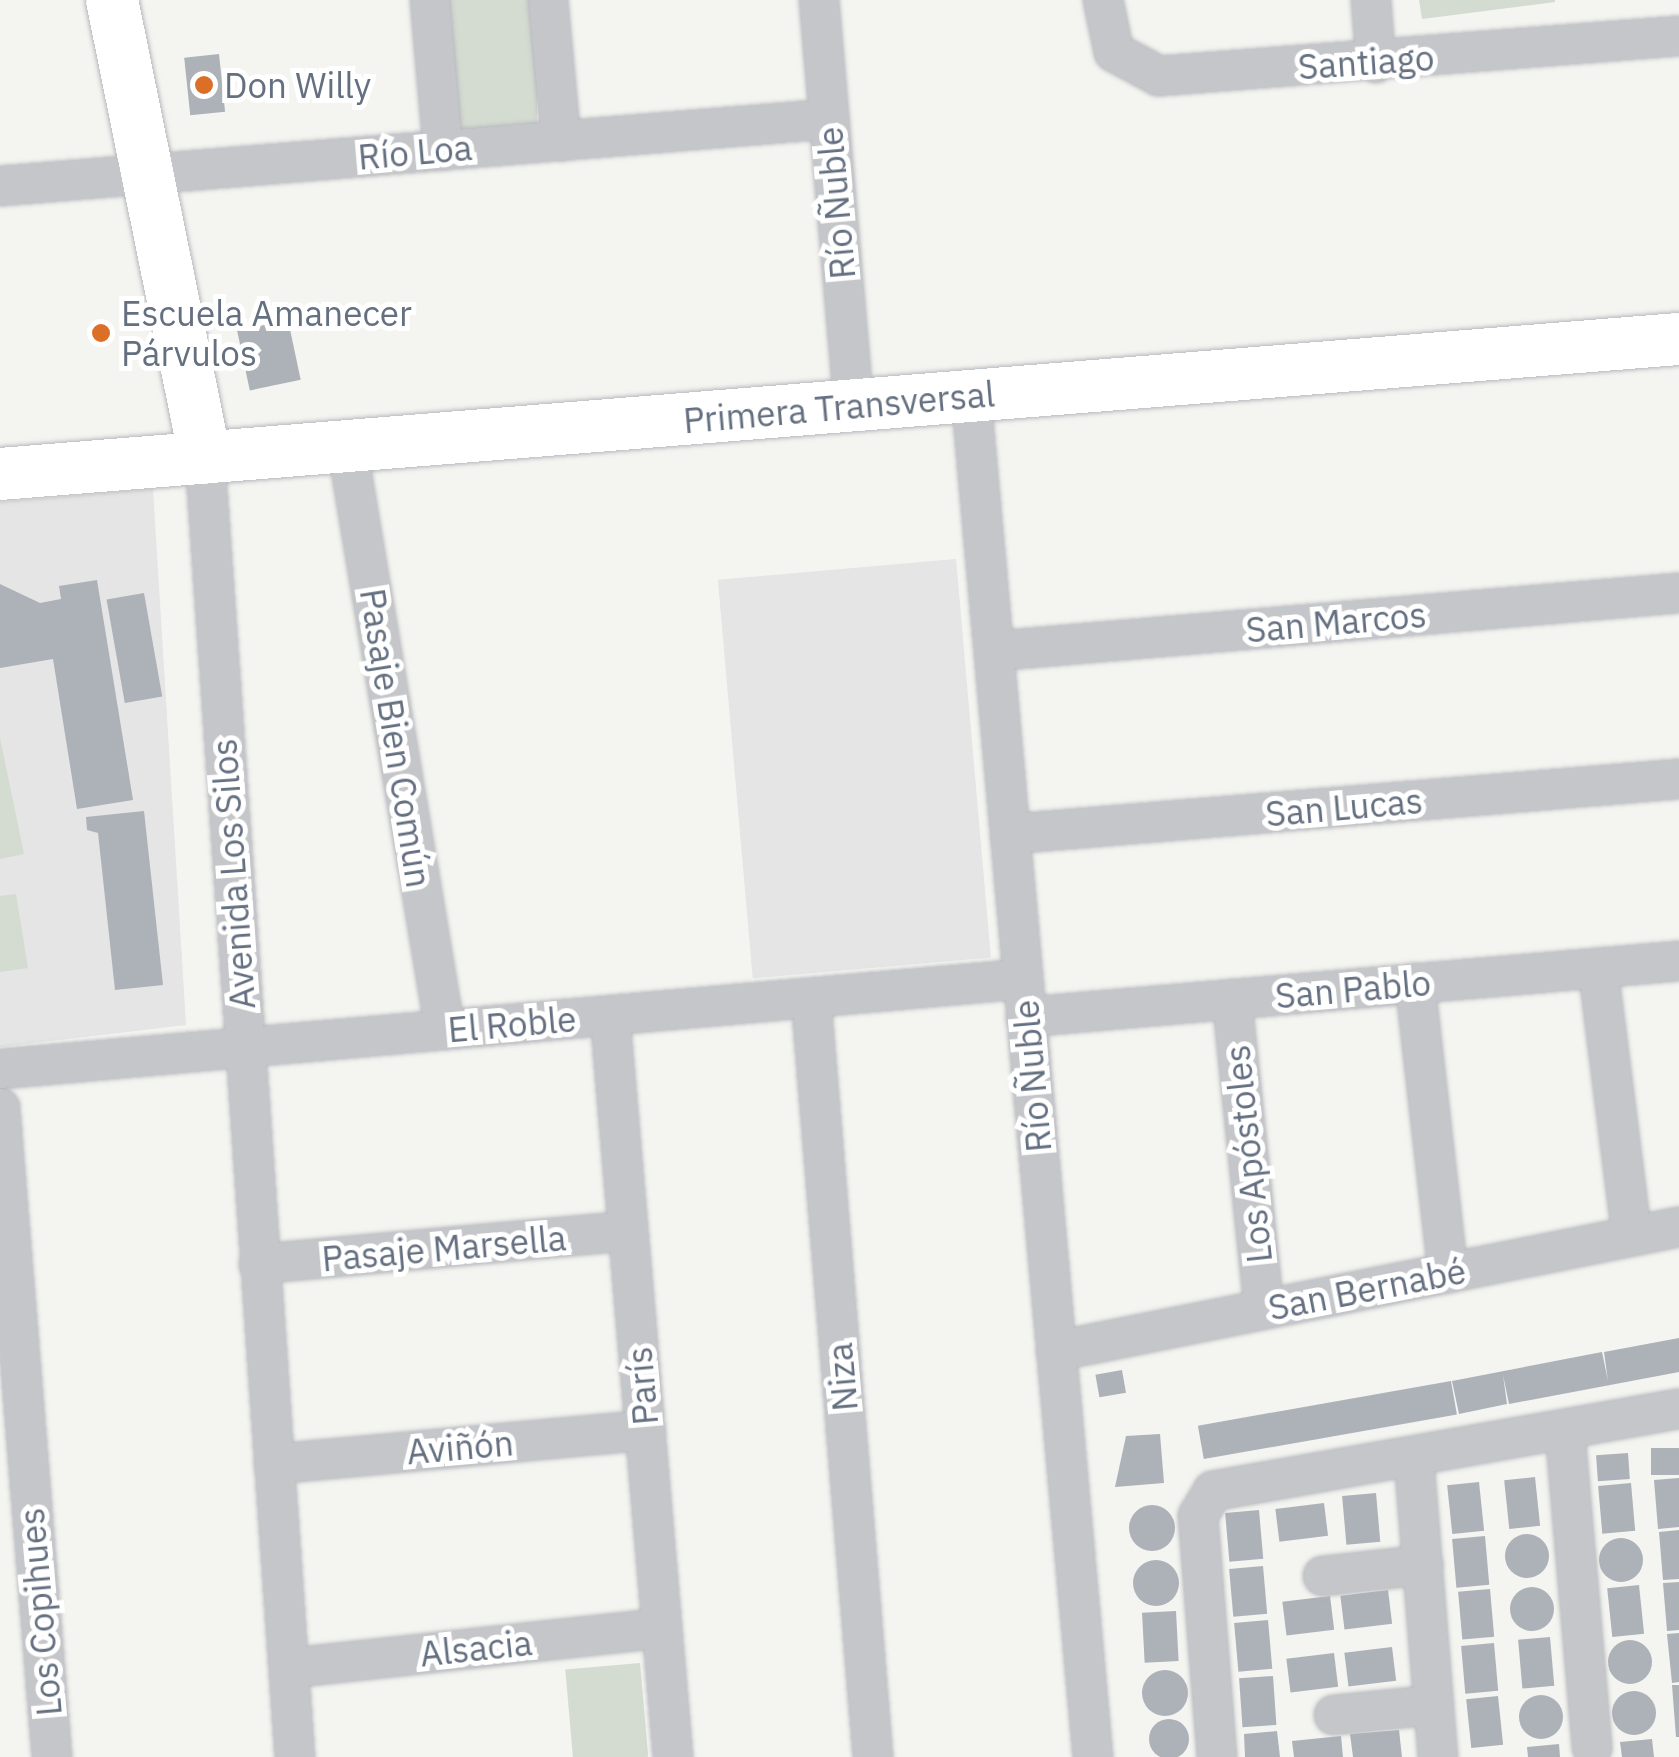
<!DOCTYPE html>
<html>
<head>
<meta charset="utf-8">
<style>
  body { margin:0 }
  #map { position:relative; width:1679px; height:1757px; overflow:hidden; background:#f4f4f0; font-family:"IBM Plex Sans",sans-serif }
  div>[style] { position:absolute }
  .built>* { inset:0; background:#e4e5e4; transform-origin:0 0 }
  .green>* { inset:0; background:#d4dbd1; transform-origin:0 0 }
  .building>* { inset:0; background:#adb1b8; transform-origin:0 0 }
  .round { border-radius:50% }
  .roads { filter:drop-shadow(0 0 2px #b6b9be) drop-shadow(0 0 2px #b6b9be) }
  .street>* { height:38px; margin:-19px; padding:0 19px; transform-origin:19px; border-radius:19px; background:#c4c6ca }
  .secondary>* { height:52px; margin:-26px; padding:0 26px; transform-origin:26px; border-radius:26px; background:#fff }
  .dots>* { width:28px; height:28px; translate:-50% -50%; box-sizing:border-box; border:5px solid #fff; border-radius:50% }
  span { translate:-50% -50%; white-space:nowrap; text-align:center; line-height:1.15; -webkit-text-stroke:10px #fff; paint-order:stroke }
  .street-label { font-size:35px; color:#646f80 }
  .poi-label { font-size:35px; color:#646f80 }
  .left { translate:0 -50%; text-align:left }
</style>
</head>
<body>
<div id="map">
  <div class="built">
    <i style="clip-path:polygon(153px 489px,186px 1025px,0 1047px,0 502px)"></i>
    <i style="left:956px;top:559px;width:400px;height:239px;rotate:85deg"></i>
  </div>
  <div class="green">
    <i style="left:440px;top:0;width:97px;height:130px"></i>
    <i style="clip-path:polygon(1419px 0,1555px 0,1555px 2px,1422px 19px)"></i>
    <i style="clip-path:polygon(0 738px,24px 854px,0 859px)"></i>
    <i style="clip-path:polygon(16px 894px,28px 968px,0 972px,0 896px)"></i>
    <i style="left:640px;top:1663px;width:94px;height:75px;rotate:85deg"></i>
  </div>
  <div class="building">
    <i style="left:219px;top:54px;width:58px;height:35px;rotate:84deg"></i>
    <i style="left:288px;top:320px;width:61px;height:52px;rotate:78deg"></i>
    <i style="clip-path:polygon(97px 580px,133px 800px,77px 809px,53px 659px,0 668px,0 584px,40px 603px,61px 599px,59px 586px)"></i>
    <i style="left:144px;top:593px;width:105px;height:38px;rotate:80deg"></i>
    <i style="clip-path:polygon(144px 811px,163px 985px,115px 990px,98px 833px,87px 830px,86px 817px)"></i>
    <i style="clip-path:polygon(1679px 1338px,1679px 1372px,1509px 1404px,1503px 1375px,1507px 1404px,1459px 1414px,1452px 1381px,1602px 1352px,1608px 1381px,1604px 1352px)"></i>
    <i style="left:1122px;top:1370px;width:23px;height:27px;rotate:80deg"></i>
    <i style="left:1451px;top:1381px;width:34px;height:257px;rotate:80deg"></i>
    <i style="clip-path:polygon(1160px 1434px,1164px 1483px,1115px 1487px,1126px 1436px)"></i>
    <i style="left:1679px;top:1448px;width:27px;height:28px;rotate:90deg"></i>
    <i style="left:1628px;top:1453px;width:26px;height:32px;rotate:86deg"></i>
    <i style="left:1535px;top:1477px;width:49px;height:31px;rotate:84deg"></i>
    <i style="clip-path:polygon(1679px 1478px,1679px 1527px,1658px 1529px,1654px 1480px)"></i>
    <i style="left:1479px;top:1482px;width:49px;height:32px;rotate:84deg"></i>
    <i style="left:1631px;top:1483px;width:48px;height:33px;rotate:85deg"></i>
    <i style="left:1376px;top:1493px;width:49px;height:34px;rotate:85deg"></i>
    <i style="left:1324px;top:1503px;width:33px;height:49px;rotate:83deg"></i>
    <i class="round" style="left:1129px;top:1505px;width:46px;height:46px"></i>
    <i style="left:1259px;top:1510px;width:49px;height:34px;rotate:85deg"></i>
    <i style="clip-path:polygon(1679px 1530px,1679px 1579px,1663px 1580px,1659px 1532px)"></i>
    <i class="round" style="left:1505px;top:1534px;width:44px;height:44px"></i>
    <i style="left:1485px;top:1536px;width:49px;height:33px;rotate:85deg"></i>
    <i class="round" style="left:1599px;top:1538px;width:44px;height:44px"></i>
    <i class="round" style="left:1133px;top:1560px;width:46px;height:46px"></i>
    <i style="left:1263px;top:1566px;width:48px;height:34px;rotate:85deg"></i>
    <i style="clip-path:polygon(1679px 1582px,1679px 1630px,1667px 1631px,1663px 1583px)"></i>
    <i style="left:1639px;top:1585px;width:49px;height:32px;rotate:84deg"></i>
    <i class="round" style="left:1510px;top:1587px;width:44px;height:44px"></i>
    <i style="left:1490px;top:1589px;width:48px;height:32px;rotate:85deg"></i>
    <i style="left:1388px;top:1590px;width:34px;height:48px;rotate:83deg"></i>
    <i style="left:1330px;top:1596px;width:34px;height:48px;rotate:83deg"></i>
    <i style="left:1176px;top:1611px;width:50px;height:34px;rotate:87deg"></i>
    <i style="left:1268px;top:1620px;width:49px;height:34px;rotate:85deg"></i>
    <i style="clip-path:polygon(1679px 1633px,1679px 1682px,1672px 1683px,1667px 1634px)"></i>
    <i style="left:1550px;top:1637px;width:49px;height:32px;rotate:85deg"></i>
    <i class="round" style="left:1608px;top:1640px;width:44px;height:44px"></i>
    <i style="left:1494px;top:1643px;width:48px;height:33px;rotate:85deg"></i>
    <i style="left:1392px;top:1647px;width:34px;height:48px;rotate:83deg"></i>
    <i style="left:1334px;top:1653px;width:34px;height:48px;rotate:83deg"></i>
    <i class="round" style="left:1142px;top:1670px;width:46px;height:46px"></i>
    <i style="left:1273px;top:1676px;width:49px;height:34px;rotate:86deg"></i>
    <i style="clip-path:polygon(1672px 1685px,1679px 1685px,1679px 1737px,1676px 1737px)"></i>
    <i class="round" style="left:1612px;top:1691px;width:44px;height:44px"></i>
    <i class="round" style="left:1519px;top:1695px;width:44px;height:44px"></i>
    <i style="left:1498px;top:1696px;width:49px;height:32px;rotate:84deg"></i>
    <i class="round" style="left:1149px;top:1719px;width:40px;height:40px"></i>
    <i style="clip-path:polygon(1399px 1730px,1402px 1757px,1353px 1757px,1350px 1734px)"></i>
    <i style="clip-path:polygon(1277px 1731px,1280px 1757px,1245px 1757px,1244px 1734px)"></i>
    <i style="clip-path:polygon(1341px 1736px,1343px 1757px,1294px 1757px,1292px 1741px)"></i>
    <i style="clip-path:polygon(1652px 1739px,1654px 1757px,1622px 1757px,1620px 1742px)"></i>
    <i style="clip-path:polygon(1559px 1744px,1560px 1757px,1528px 1757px,1527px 1747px)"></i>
  </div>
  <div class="roads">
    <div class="street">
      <i style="left:430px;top:0;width:151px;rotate:85deg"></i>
      <i style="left:548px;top:0;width:142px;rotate:84.7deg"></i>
      <i style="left:819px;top:0;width:408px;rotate:85.1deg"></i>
      <i style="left:1103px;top:0;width:53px;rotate:78.1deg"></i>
      <i style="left:1114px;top:52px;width:51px;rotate:28.1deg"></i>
      <i style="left:1159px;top:76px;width:522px;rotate:-4.4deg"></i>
      <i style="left:1371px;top:0;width:63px;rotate:85.5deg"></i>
      <i style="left:0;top:186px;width:832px;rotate:-4.62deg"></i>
      <i style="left:971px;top:396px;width:1366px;rotate:84.88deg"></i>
      <i style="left:347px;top:446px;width:592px;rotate:80.47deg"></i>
      <i style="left:205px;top:458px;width:1302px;rotate:86.04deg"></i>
      <i style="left:994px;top:651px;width:687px;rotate:-4.84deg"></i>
      <i style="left:1010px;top:834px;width:671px;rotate:-4.7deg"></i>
      <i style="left:1598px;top:968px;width:270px;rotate:82.8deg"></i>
      <i style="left:1415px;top:983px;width:292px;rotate:83.5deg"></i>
      <i style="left:811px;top:998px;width:762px;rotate:85.33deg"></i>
      <i style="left:1232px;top:999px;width:312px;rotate:84.1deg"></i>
      <i style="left:610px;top:1016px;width:744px;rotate:85.14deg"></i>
      <i style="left:1026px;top:1017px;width:655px;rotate:-4.9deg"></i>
      <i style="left:0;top:1069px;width:1027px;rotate:-5.03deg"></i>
      <i style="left:0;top:1108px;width:651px;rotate:85.42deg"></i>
      <i style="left:259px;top:1264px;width:370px;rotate:-5.1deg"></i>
      <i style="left:1056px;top:1351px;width:635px;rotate:-11.26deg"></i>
      <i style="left:1565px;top:1431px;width:318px;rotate:85.1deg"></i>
      <i style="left:1414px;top:1460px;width:298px;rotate:85.4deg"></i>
      <i style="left:274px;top:1464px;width:373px;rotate:-5.2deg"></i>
      <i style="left:1323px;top:1576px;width:101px;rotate:-6.3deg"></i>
      <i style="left:289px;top:1668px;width:375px;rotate:-6.1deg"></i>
      <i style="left:1334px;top:1715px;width:100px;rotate:-5.7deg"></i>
      <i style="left:1217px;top:1757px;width:242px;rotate:-94.5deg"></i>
      <i style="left:1198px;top:1516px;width:29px;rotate:-59deg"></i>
      <i style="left:1213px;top:1491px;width:473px;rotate:-10deg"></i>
    </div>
    <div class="secondary">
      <i style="left:112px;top:0;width:467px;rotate:78.5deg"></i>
      <i style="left:0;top:474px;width:1684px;rotate:-4.6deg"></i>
    </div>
  </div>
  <div class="dots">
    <i style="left:204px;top:85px;background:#dc6f28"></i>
    <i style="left:101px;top:333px;background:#dc6f28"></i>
  </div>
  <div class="street-label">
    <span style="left:1366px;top:62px;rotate:-4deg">Santiago</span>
    <span style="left:415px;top:152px;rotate:-5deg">Río Loa</span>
    <span style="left:836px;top:203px;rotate:-95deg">Río Ñuble</span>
    <span style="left:839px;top:407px;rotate:-5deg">Primera Transversal</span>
    <span style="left:1336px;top:622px;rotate:-5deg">San Marcos</span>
    <span style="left:396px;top:738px;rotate:81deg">Pasaje Bien Común</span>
    <span style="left:1344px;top:807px;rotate:-5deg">San Lucas</span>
    <span style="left:233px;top:874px;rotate:-94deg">Avenida Los Silos</span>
    <span style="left:1353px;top:989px;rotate:-5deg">San Pablo</span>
    <span style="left:512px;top:1024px;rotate:-5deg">El Roble</span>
    <span style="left:1032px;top:1076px;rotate:-95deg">Río Ñuble</span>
    <span style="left:1248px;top:1154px;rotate:-96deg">Los Apóstoles</span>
    <span style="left:444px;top:1248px;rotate:-5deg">Pasaje Marsella</span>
    <span style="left:1367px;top:1289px;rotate:-11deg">San Bernabé</span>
    <span style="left:842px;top:1377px;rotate:-95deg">Niza</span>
    <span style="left:642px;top:1386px;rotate:-95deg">París</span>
    <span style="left:460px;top:1447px;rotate:-5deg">Aviñón</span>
    <span style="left:40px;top:1612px;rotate:-95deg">Los Copihues</span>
    <span style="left:476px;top:1648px;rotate:-6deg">Alsacia</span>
  </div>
  <div class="poi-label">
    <span class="left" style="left:224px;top:85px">Don Willy</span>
    <span class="left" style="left:121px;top:333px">Escuela Amanecer<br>Párvulos</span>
  </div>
</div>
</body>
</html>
